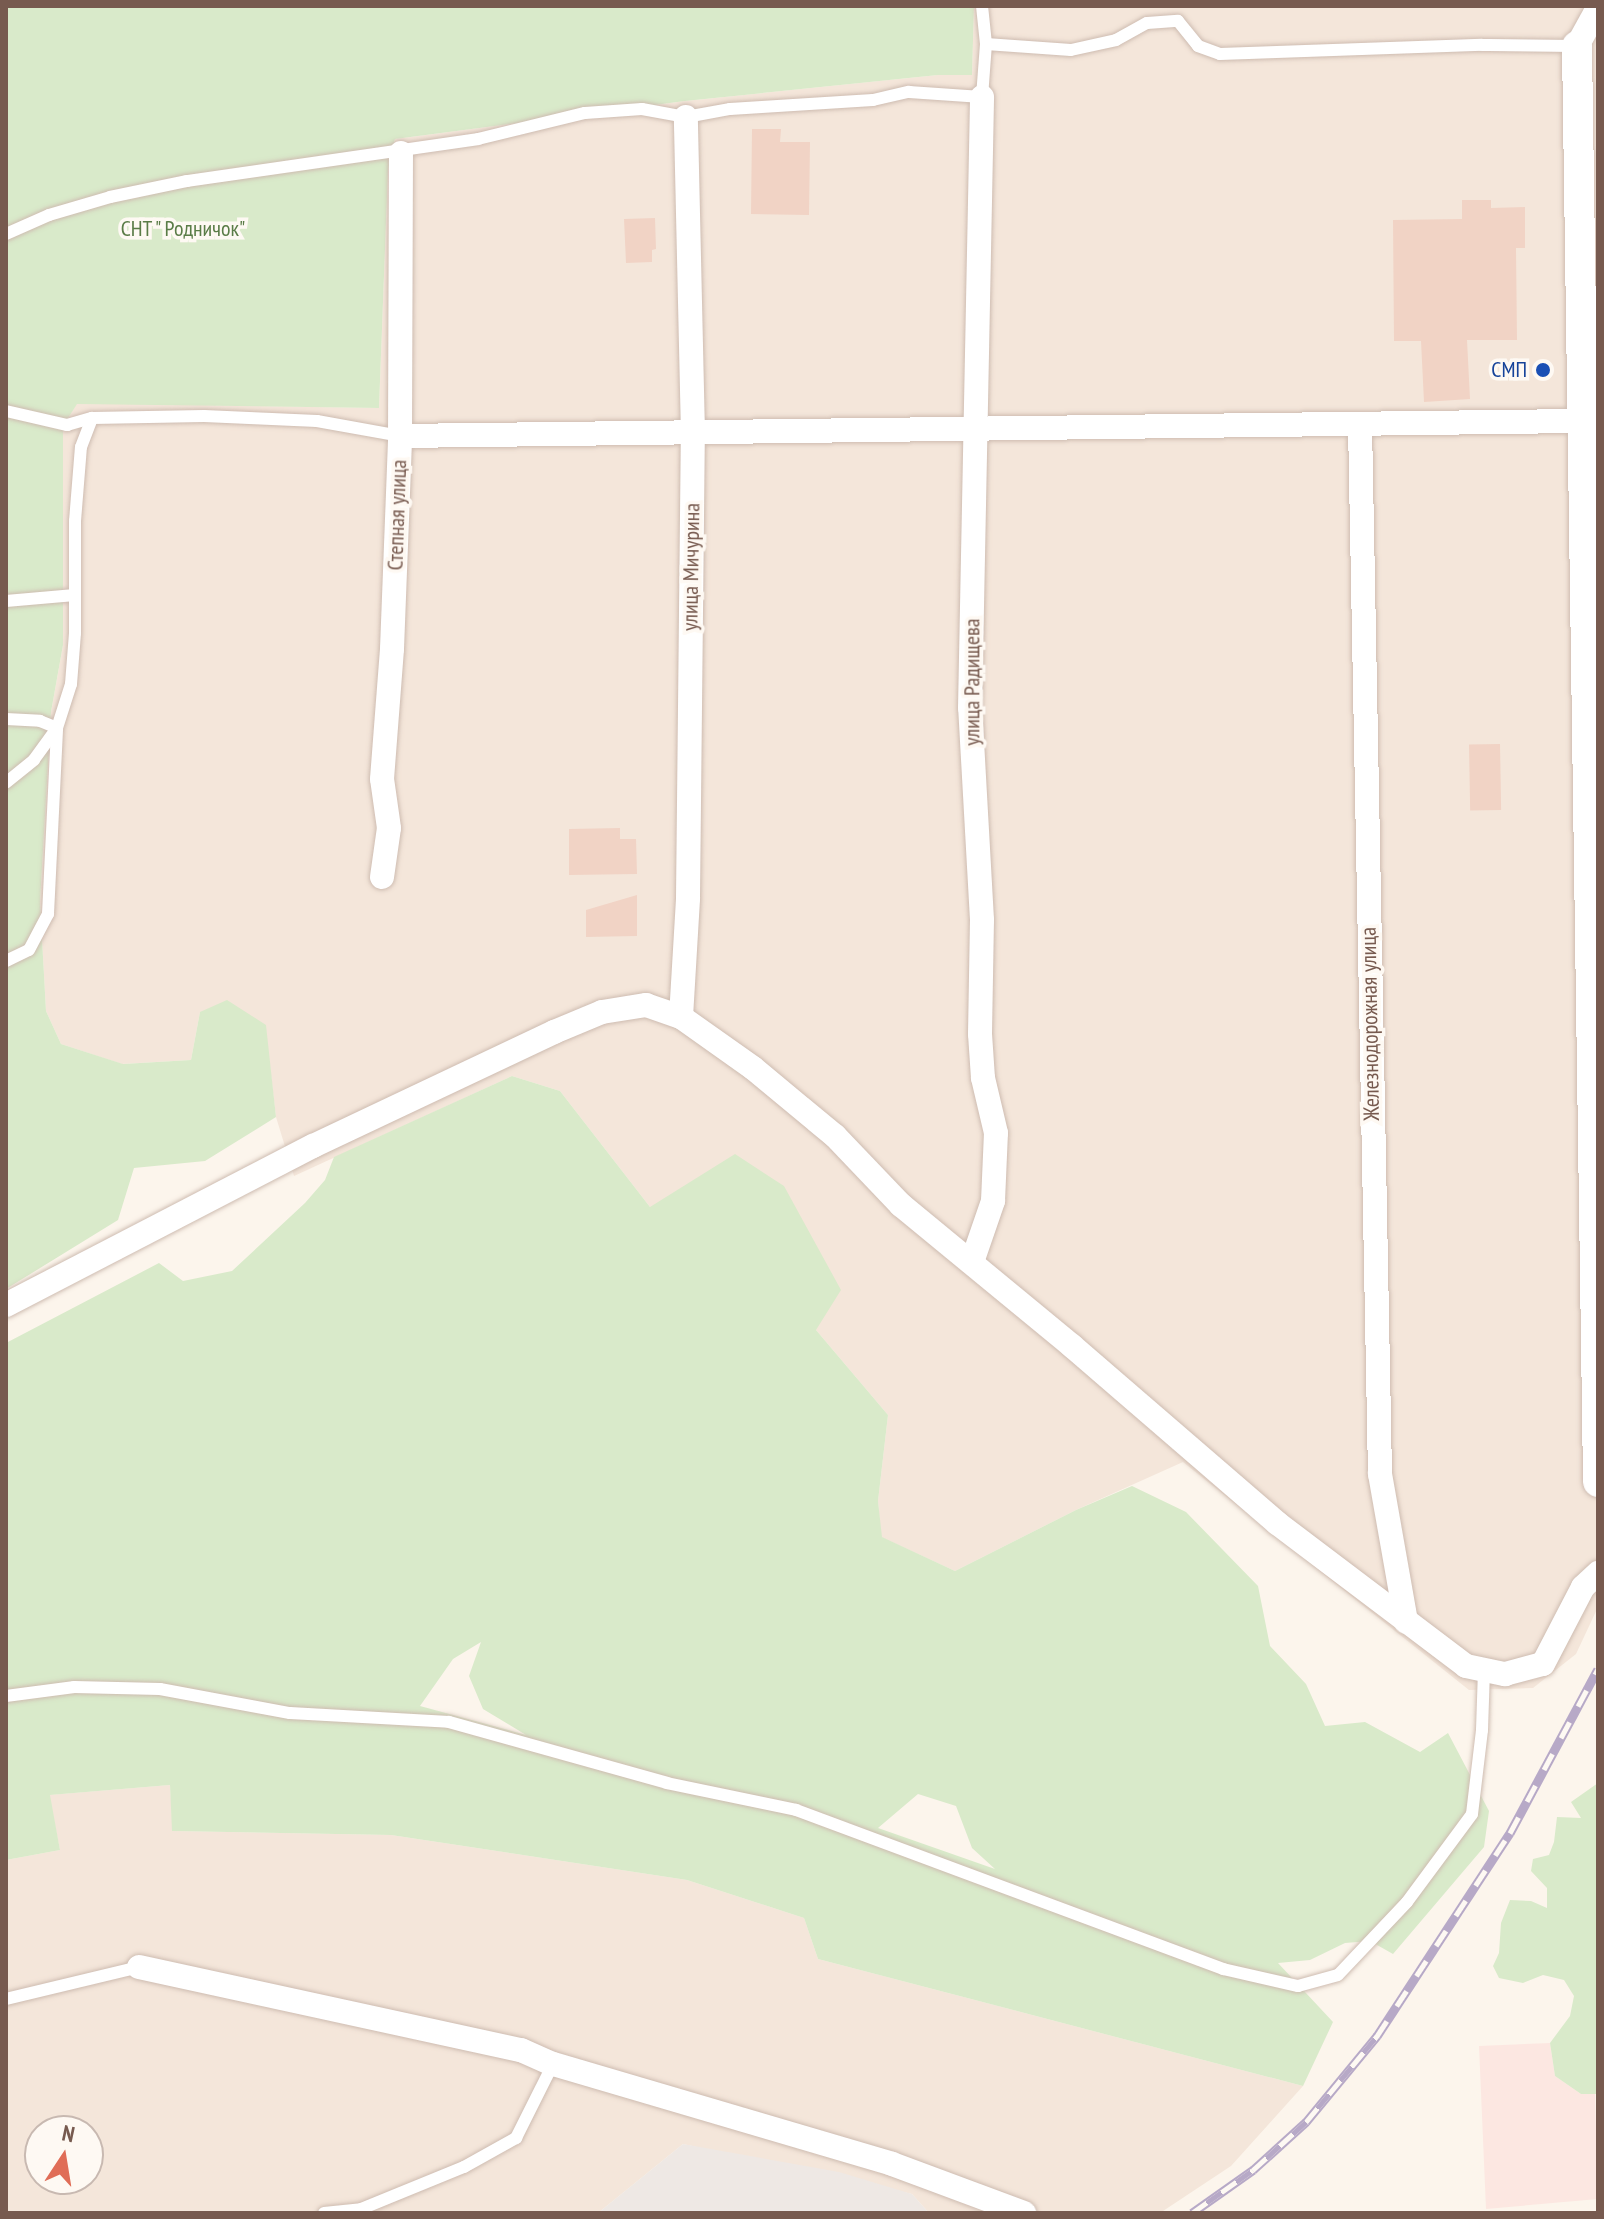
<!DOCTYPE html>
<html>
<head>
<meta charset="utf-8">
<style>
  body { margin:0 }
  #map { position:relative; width:1604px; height:2219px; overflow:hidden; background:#fcf5ec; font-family:"PT Sans Narrow",sans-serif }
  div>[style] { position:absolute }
  .residential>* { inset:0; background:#f4e6da }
  .commercial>* { inset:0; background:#fce7e1 }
  .industrial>* { inset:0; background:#eee8e4 }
  .green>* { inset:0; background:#d9eaca }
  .building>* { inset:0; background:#f1d3c5; transform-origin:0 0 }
  .roads { filter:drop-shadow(0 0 2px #cebcb1) drop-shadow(0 0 2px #cebcb1) }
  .service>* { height:12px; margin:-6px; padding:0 6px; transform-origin:6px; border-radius:6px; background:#fff }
  .minor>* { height:24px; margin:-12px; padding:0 12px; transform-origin:12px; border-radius:12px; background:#fff }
  .tertiary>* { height:30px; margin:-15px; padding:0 15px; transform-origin:15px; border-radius:15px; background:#fff }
  .rail>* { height:9px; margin-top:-4.5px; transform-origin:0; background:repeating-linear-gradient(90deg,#fef9f3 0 18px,#b7a9c7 0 36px); box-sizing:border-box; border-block:2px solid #b7a9c7 }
  .dots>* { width:22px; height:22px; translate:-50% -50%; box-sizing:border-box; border:4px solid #fef9f3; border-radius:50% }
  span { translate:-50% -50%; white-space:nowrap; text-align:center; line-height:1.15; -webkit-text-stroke:7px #fef9f3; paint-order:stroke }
  .park-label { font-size:22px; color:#5a7c47 }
  .transit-label { font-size:22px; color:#164399 }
  .right { translate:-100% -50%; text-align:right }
  .street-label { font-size:22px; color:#775a4f }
  .frame { position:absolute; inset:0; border:8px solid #775a4f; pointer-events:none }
  .north { position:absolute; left:24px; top:2115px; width:80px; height:80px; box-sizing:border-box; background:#fef9f3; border:2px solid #c8b9b1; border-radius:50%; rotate:12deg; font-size:22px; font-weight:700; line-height:32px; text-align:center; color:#775a4f }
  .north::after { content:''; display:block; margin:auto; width:28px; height:36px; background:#e06d57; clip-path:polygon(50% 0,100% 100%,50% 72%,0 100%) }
</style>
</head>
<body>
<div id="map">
  <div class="residential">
    <i style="clip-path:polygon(974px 6px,1598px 6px,1598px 1607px,1576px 1654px,1533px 1688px,1469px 1690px,1183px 1462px,1076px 1510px,955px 1571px,881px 1537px,878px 1501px,888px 1415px,816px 1330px,650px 1207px,560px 1091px,512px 1076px,294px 1176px,276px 1117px,265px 1025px,200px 1012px,191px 1060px,122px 1064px,61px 1044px,46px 1011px,40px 902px,51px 712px,63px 645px,63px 426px,77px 403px,379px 408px,388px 170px,395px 139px,685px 101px,938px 75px,972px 75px)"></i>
    <i style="clip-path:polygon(evenodd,170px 1785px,173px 1831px,391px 1835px,687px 1880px,804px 1918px,818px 1959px,1303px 2086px,1231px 2166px,1160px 2213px,929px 2213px,912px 2194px,683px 2144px,598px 2213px,6px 2213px,6px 1860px,60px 1850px,49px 1795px,170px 1785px,40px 2131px,88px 2131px,88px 2179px,40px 2179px,40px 2131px)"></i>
  </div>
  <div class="commercial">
    <i style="clip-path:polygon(1550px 2043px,1555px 2076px,1581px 2094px,1595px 2094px,1598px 2199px,1486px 2209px,1479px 2046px)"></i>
  </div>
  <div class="industrial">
    <i style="clip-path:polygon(683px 2144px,839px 2172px,912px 2194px,929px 2213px,598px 2213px)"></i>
  </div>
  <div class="green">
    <i style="clip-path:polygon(6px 6px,974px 6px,972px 75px,938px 75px,685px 101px,395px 139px,388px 170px,379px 408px,77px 404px,63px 426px,63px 645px,51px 712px,40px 902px,46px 1011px,61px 1044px,123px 1064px,191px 1060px,200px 1012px,227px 1000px,266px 1025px,276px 1117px,205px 1161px,134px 1168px,118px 1220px,6px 1289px)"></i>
    <i style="clip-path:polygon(evenodd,512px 1076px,560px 1091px,650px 1207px,735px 1154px,784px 1186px,841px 1290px,816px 1330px,888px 1415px,878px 1501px,882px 1537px,955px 1571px,1076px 1510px,1132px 1486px,1186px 1512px,1258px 1586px,1270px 1646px,1306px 1684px,1325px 1726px,1365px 1722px,1420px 1752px,1448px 1733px,1489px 1811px,1484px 1847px,1393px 1954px,1370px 1941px,1345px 1943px,1310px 1960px,1278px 1963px,1333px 2022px,1303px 2086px,818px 1959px,804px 1918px,687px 1880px,391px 1835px,172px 1831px,170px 1785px,50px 1795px,60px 1850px,6px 1860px,6px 1343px,159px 1263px,183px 1281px,232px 1271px,305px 1203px,325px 1180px,334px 1157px,512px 1076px,481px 1642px,469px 1676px,483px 1709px,526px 1735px,420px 1706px,453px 1659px,481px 1642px,512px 1076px,918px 1794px,956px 1806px,972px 1848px,995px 1869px,878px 1828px,918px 1794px)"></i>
    <i style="clip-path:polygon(1598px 1783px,1598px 2094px,1581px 2094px,1555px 2076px,1550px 2043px,1570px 2016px,1574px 1996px,1564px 1980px,1543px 1975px,1523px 1983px,1499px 1978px,1493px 1966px,1499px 1953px,1501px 1923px,1510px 1900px,1531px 1901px,1547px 1908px,1547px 1888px,1531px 1871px,1533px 1859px,1549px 1855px,1554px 1842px,1557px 1817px,1581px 1818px,1571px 1802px)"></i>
  </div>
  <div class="building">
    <i style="clip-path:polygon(752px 129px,781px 129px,780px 142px,810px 142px,809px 215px,751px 214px)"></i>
    <i style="clip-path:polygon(1462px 200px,1491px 200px,1491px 208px,1525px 207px,1525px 248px,1516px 248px,1517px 340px,1467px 340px,1470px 399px,1424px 402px,1421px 341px,1394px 341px,1393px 220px,1462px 219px)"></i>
    <i style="clip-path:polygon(655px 218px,656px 249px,652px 250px,652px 262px,626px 263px,624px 219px)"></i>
    <i style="left:1500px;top:744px;width:66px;height:31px;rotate:89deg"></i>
    <i style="clip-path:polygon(620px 828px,620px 839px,636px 839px,637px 874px,569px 875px,569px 829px)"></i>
    <i style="clip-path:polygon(637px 895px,637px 936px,586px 937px,586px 910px)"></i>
  </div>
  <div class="roads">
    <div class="service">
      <i style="left:986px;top:44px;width:85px;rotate:4deg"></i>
      <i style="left:1071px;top:50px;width:46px;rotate:-12.5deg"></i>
      <i style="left:1116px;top:40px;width:35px;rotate:-29deg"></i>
      <i style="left:1147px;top:23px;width:31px;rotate:-4deg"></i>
      <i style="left:1178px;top:21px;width:32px;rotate:51deg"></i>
      <i style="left:1198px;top:46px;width:23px;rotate:20deg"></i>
      <i style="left:1220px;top:54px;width:262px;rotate:-2deg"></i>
      <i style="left:1482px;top:45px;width:93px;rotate:0.6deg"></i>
      <i style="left:6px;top:234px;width:47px;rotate:-23.8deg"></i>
      <i style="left:49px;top:215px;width:64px;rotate:-16.4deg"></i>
      <i style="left:110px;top:197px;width:79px;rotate:-11.7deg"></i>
      <i style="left:187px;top:181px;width:294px;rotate:-8.2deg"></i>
      <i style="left:478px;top:139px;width:110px;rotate:-13.7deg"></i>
      <i style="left:585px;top:113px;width:57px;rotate:-4deg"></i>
      <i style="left:642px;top:109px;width:45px;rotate:10.3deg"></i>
      <i style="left:686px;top:117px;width:45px;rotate:-10.3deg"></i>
      <i style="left:730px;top:109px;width:143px;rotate:-3.6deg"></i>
      <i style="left:873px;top:100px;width:37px;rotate:-13deg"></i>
      <i style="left:909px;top:92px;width:73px;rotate:3.9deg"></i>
      <i style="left:982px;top:97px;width:53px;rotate:-85.7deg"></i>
      <i style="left:986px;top:44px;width:38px;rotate:-96deg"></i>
      <i style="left:6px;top:411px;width:63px;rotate:12.9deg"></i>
      <i style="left:67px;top:425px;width:26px;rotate:-16deg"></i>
      <i style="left:92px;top:418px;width:112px;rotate:-1deg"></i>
      <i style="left:204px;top:416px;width:113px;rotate:2.5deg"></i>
      <i style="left:317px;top:421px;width:84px;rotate:10.2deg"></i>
      <i style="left:6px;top:601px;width:69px;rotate:-5deg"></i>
      <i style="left:6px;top:719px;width:34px;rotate:3deg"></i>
      <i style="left:40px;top:721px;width:18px;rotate:22deg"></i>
      <i style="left:57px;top:728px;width:39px;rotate:126deg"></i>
      <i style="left:34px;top:760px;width:36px;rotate:141deg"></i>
      <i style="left:6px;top:961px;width:25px;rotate:-26deg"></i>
      <i style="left:29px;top:950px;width:41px;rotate:-62.2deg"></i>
      <i style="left:48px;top:914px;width:186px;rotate:-87.2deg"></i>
      <i style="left:57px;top:728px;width:46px;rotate:-72.3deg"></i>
      <i style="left:71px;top:684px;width:51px;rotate:-85.5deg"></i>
      <i style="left:75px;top:633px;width:112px;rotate:-90deg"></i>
      <i style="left:75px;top:521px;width:74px;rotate:-85.4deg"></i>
      <i style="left:81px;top:447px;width:31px;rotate:-69deg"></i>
      <i style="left:6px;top:1696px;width:69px;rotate:-7.5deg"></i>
      <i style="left:74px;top:1687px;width:86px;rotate:1.3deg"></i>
      <i style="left:160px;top:1689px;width:132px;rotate:10.5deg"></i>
      <i style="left:290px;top:1713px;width:159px;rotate:3.2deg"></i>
      <i style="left:449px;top:1722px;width:226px;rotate:15.6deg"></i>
      <i style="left:667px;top:1783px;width:132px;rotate:11.8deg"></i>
      <i style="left:796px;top:1810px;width:456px;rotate:20.4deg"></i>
      <i style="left:1223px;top:1969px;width:77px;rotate:12.8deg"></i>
      <i style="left:1298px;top:1986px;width:41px;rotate:-15.4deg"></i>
      <i style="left:1338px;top:1975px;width:100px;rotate:-46.6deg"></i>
      <i style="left:1407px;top:1902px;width:109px;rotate:-53.5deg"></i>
      <i style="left:1472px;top:1814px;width:85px;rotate:-83.2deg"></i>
      <i style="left:1482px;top:1730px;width:60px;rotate:-88.1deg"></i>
      <i style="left:6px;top:1999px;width:137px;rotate:-13.5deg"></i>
      <i style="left:324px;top:2213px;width:37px;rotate:-6deg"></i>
      <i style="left:361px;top:2209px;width:111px;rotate:-22.2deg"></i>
      <i style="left:464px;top:2167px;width:60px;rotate:-29.1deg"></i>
      <i style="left:516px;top:2138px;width:83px;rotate:-63.4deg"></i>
    </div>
    <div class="minor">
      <i style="left:1577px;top:46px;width:43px;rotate:-61.1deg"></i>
      <i style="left:1360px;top:424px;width:1050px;rotate:88.91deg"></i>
      <i style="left:1380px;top:1474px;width:150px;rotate:80deg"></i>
      <i style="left:400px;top:436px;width:1182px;rotate:-0.73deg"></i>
      <i style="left:382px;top:877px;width:49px;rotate:-81.9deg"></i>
      <i style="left:389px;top:828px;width:49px;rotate:-98.1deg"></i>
      <i style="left:382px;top:779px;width:130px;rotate:-85.6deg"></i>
      <i style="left:392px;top:649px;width:213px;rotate:-87.8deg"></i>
      <i style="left:400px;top:436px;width:283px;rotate:-89.8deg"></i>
      <i style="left:681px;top:1017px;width:119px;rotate:-86.6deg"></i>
      <i style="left:688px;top:898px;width:464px;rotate:-89.4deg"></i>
      <i style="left:693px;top:434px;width:317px;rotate:-91.3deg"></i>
      <i style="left:972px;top:1262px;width:65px;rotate:-71deg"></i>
      <i style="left:993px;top:1201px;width:68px;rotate:-87.5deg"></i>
      <i style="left:996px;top:1133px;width:57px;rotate:-103.3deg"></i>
      <i style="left:983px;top:1078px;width:44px;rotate:-93.9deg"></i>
      <i style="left:980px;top:1034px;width:114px;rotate:-89deg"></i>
      <i style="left:982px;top:920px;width:212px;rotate:-93.2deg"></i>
      <i style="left:970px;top:708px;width:611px;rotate:-88.87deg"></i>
      <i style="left:6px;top:1305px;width:346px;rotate:-27.4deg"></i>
      <i style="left:313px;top:1146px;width:267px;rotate:-25.3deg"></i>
      <i style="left:554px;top:1032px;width:52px;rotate:-22.6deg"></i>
      <i style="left:602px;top:1012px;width:45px;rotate:-9deg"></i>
      <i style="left:646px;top:1005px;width:37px;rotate:19deg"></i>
      <i style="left:681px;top:1017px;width:88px;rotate:35.3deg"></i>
      <i style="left:753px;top:1068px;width:107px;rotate:39.7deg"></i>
      <i style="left:835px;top:1136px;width:95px;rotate:46.3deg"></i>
      <i style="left:901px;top:1205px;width:222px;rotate:39.5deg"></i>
      <i style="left:1072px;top:1346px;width:271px;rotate:40.8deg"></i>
      <i style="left:1277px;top:1523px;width:237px;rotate:37.1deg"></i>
      <i style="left:1466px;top:1666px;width:40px;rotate:12deg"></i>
      <i style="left:1505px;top:1674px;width:39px;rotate:-15deg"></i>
      <i style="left:1543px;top:1664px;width:87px;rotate:-62.5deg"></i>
      <i style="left:1583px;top:1587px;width:21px;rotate:-43deg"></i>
      <i style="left:139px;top:1967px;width:391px;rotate:12.3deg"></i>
      <i style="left:521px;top:2050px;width:35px;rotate:24deg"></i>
      <i style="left:553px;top:2064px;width:353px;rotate:16.4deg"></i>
      <i style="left:892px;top:2164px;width:141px;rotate:20.4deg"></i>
    </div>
    <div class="tertiary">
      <i style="left:1577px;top:46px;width:1436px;rotate:89.16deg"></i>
    </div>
  </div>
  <div class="rail">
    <i style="left:1192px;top:2213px;width:75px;rotate:-35.2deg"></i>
    <i style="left:1253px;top:2170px;width:72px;rotate:-42.2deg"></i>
    <i style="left:1306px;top:2122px;width:112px;rotate:-50.5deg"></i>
    <i style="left:1377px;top:2036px;width:243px;rotate:-56.8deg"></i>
    <i style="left:1510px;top:1833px;width:186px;rotate:-61.8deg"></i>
  </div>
  <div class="dots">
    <i style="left:1543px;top:370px;background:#1a4fb4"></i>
  </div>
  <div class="park-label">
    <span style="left:183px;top:229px">СНТ " Родничок"</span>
  </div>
  <div class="transit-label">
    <span class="right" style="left:1527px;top:370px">СМП</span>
  </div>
  <div class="street-label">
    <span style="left:397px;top:515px;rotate:-88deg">Степная улица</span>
    <span style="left:691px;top:567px;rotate:-89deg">улица Мичурина</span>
    <span style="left:972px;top:682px;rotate:-90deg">улица Радищева</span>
    <span style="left:1370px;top:1024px;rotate:-91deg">Железнодорожная улица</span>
  </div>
  <div class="frame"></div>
  <div class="north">N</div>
</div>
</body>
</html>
